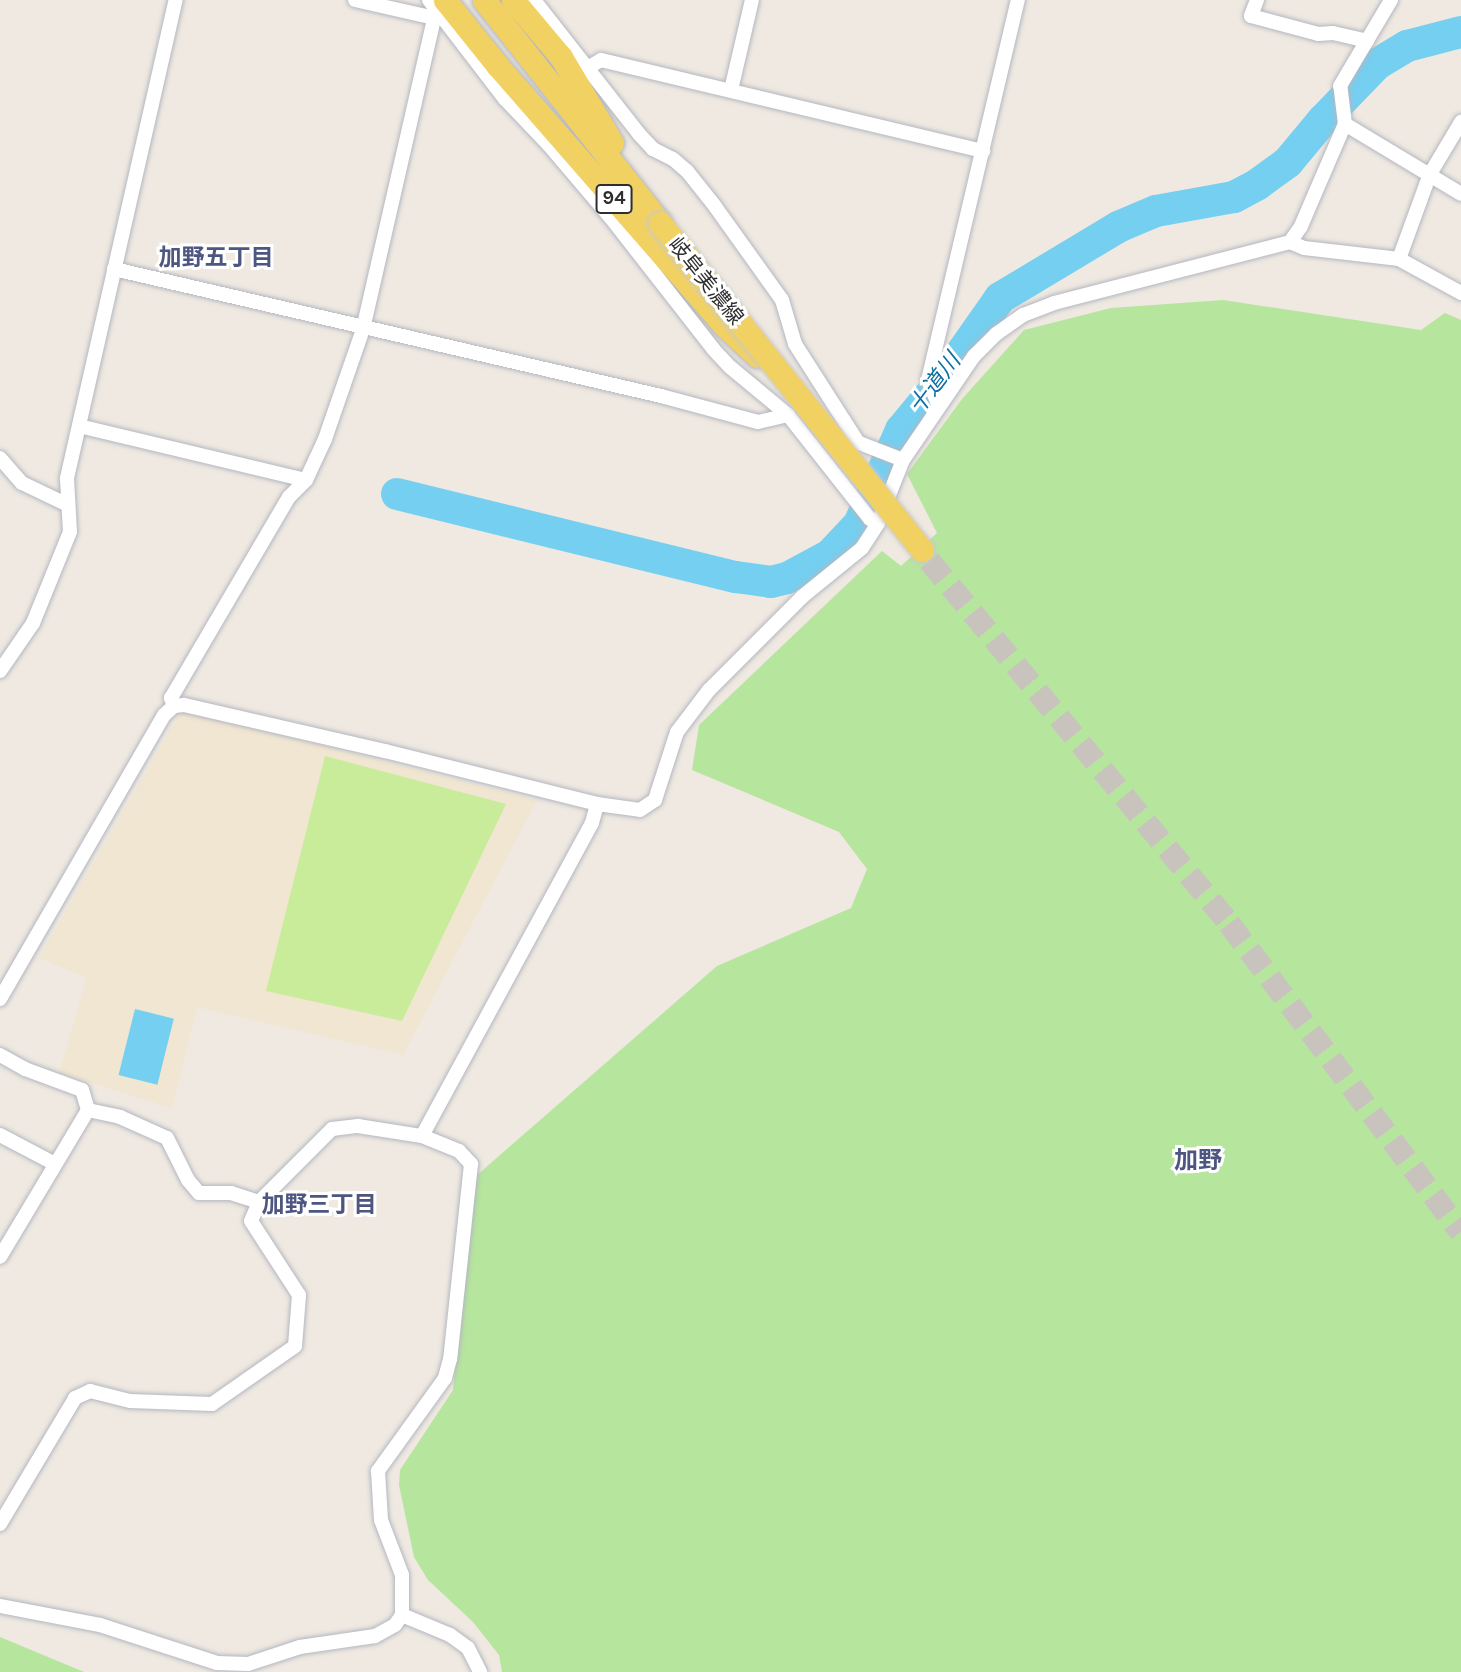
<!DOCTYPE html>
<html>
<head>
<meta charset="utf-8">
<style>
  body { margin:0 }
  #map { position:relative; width:1461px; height:1672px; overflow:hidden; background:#efe9e1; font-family:Karla,"Noto Sans JP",sans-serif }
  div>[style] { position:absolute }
  .education>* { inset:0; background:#f0e6d1 }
  .green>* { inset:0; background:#b6e59e }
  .pitch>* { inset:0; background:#c9ec9a }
  .water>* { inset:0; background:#75cff0; transform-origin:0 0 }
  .river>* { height:32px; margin:-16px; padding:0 16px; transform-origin:16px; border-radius:16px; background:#75cff0 }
  .primary-tunnel>* { height:23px; margin-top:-11.5px; transform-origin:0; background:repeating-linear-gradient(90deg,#c8c4bd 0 23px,transparent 0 34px) }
  .roads { filter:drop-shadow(0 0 2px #b4b7c1) drop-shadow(0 0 2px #b4b7c1) }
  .street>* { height:14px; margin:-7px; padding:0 7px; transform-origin:7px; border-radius:7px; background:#fff }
  .primary>* { height:23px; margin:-11.5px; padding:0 11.5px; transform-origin:11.5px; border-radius:11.5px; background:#f2d163 }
  .bridges { filter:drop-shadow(0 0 2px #c9c9c9) drop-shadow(0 0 2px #c9c9c9) }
  .primary-bridge>* { height:23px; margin:-11.5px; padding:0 11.5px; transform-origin:11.5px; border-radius:11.5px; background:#f2d163 }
  span { translate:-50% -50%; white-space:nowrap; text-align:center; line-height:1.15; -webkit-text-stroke:6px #fff; paint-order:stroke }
  .shield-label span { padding:2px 5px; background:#fff; border:2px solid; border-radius:5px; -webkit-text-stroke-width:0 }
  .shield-label { font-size:19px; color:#2e2e2e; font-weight:700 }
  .street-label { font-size:21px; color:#2e2e2e }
  .neighbourhood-label { font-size:23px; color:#4d5680; font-weight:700 }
  .water-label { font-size:23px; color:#0d6fa3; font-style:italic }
  .quarter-label { font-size:24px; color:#4d5680; font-weight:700 }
</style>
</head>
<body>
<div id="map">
  <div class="education">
    <i style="clip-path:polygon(182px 710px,537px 800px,403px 1055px,197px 1007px,172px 1108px,59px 1073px,87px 978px,39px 958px)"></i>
  </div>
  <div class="green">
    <i style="clip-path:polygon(1223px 300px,1421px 330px,1445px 313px,1461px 320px,1461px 1672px,502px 1672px,499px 1655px,473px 1622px,428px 1580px,414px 1557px,399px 1485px,400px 1470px,453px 1390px,476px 1176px,717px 966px,851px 908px,867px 869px,839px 832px,692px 770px,699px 725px,882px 551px,901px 566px,937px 533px,907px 474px,962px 399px,1024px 330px,1111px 308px)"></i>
    <i style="clip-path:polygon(0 1637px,84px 1672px,0 1672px)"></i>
  </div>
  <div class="pitch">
    <i style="clip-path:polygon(325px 756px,506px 804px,402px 1021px,266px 991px)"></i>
  </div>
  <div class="water">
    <i style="left:135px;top:1009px;width:40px;height:68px;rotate:14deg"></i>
  </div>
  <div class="river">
    <i style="left:397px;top:494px;width:349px;rotate:13.8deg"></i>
    <i style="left:736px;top:577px;width:35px;rotate:8deg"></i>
    <i style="left:771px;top:582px;width:16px;rotate:-14deg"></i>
    <i style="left:787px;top:578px;width:49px;rotate:-28.1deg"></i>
    <i style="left:830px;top:555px;width:42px;rotate:-46.9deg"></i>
    <i style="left:859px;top:524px;width:103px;rotate:-65.9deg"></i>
    <i style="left:901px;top:430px;width:62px;rotate:-50.2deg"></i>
    <i style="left:941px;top:382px;width:103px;rotate:-54.9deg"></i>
    <i style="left:1000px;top:298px;width:138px;rotate:-31deg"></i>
    <i style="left:1118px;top:227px;width:41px;rotate:-22.8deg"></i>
    <i style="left:1156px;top:211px;width:79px;rotate:-10.2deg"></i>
    <i style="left:1234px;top:197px;width:27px;rotate:-28deg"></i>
    <i style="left:1258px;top:184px;width:37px;rotate:-36deg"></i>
    <i style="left:1288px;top:162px;width:55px;rotate:-50.2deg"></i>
    <i style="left:1323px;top:120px;width:78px;rotate:-46deg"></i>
    <i style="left:1377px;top:64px;width:35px;rotate:-31deg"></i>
    <i style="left:1407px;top:46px;width:56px;rotate:-14.5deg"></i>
  </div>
  <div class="primary-tunnel">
    <i style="left:929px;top:560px;width:471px;rotate:50.4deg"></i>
    <i style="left:1229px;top:923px;width:386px;rotate:53.1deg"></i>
  </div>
  <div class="roads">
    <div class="street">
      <i style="left:355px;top:0;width:81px;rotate:12.8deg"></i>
      <i style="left:429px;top:0;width:125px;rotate:52.5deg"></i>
      <i style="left:505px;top:99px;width:62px;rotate:46.3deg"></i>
      <i style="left:548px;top:144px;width:97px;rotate:49.6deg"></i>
      <i style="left:611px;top:218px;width:167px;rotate:52deg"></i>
      <i style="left:714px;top:350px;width:23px;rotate:47deg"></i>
      <i style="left:730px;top:367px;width:75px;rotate:39.6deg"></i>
      <i style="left:788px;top:415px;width:132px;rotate:51.7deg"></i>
      <i style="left:870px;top:519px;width:9px;rotate:27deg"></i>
      <i style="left:534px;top:0;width:170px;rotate:51.9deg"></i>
      <i style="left:639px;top:134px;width:21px;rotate:47deg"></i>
      <i style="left:653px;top:149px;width:22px;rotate:27deg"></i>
      <i style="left:673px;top:159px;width:18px;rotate:41deg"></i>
      <i style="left:687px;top:171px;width:43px;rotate:51.5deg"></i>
      <i style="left:714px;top:205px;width:117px;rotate:54.4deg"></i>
      <i style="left:782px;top:300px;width:46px;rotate:73.5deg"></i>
      <i style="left:795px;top:344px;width:115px;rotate:57.4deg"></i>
      <i style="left:1257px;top:0;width:17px;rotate:111deg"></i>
      <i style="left:1251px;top:16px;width:69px;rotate:15deg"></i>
      <i style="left:1318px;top:34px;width:15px;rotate:-4deg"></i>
      <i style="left:1333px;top:33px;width:35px;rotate:13deg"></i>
      <i style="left:589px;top:67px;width:14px;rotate:-30deg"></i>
      <i style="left:601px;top:60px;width:393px;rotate:13.4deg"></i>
      <i style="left:731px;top:90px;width:92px;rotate:-76.9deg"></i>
      <i style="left:1345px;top:124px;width:135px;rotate:31.1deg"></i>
      <i style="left:1290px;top:242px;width:15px;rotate:23deg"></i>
      <i style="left:1304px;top:248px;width:96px;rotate:6.6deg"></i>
      <i style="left:1399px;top:259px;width:71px;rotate:28.7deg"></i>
      <i style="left:1399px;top:259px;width:90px;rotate:-70deg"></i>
      <i style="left:1430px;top:174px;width:61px;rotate:-59.2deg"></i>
      <i style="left:114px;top:269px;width:562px;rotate:13.07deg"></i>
      <i style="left:661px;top:396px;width:100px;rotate:15deg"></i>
      <i style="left:758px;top:422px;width:31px;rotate:-13deg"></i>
      <i style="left:938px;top:404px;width:26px;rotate:-113deg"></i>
      <i style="left:928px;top:380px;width:391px;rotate:-76.7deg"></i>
      <i style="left:79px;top:426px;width:233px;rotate:13.4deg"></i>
      <i style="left:849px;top:439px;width:58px;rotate:21.3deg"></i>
      <i style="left:0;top:458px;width:33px;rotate:49deg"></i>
      <i style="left:22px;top:483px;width:51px;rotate:25.6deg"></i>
      <i style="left:0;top:671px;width:58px;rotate:-55.5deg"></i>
      <i style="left:33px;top:623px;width:98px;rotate:-67.9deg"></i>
      <i style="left:70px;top:532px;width:54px;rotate:-93.2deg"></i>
      <i style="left:67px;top:478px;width:490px;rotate:-77.2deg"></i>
      <i style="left:174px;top:706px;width:9px;rotate:-111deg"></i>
      <i style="left:171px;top:698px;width:233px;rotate:-59.6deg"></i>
      <i style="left:289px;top:497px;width:24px;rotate:-45deg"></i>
      <i style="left:306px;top:480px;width:45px;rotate:-65.1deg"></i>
      <i style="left:325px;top:439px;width:116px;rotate:-70.9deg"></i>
      <i style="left:363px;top:329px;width:319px;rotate:-77.1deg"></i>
      <i style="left:434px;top:18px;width:6px;rotate:-39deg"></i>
      <i style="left:0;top:999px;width:328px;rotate:-60deg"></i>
      <i style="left:164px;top:715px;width:13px;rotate:-42deg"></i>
      <i style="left:174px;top:706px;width:10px;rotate:-6deg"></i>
      <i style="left:184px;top:705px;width:206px;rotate:12.9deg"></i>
      <i style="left:385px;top:751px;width:219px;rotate:14deg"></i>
      <i style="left:597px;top:804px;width:43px;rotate:7.9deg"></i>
      <i style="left:640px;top:810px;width:18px;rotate:-34deg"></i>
      <i style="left:655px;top:800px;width:71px;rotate:-72.1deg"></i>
      <i style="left:677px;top:732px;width:53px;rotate:-52.7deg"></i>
      <i style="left:709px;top:690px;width:133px;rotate:-45deg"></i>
      <i style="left:803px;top:596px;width:76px;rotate:-39.1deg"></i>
      <i style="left:862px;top:548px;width:30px;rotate:-57deg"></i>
      <i style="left:878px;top:523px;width:68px;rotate:-68.4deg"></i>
      <i style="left:903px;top:460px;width:126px;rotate:-55.7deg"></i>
      <i style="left:974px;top:356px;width:31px;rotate:-45deg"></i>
      <i style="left:996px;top:334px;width:33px;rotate:-35deg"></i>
      <i style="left:1023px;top:315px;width:33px;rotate:-21deg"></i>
      <i style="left:1054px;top:303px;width:244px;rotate:-14.5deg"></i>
      <i style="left:1290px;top:242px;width:19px;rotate:-55deg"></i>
      <i style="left:1301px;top:226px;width:111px;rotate:-66.7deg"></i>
      <i style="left:1345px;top:124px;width:38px;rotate:-97deg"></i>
      <i style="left:1340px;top:86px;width:100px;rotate:-59.3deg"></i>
      <i style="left:0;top:1055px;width:29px;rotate:29deg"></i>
      <i style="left:25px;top:1069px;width:61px;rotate:20.2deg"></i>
      <i style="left:82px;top:1090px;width:21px;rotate:73deg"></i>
      <i style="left:88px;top:1110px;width:171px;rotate:120.9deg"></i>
      <i style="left:88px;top:1110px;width:33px;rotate:12deg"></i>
      <i style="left:120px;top:1117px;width:51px;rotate:24.1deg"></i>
      <i style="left:167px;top:1138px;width:47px;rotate:63.4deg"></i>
      <i style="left:188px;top:1180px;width:17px;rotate:50deg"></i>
      <i style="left:199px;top:1193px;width:32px"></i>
      <i style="left:231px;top:1193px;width:29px;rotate:18deg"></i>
      <i style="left:0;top:1135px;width:62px;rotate:27.8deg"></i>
      <i style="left:422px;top:1136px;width:356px;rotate:-61.5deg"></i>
      <i style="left:592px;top:823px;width:20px;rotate:-75deg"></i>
      <i style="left:0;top:1524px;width:147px;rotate:-59.2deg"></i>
      <i style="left:75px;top:1398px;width:17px;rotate:-25deg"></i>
      <i style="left:90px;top:1391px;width:41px;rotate:14deg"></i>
      <i style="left:130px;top:1401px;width:82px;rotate:2.1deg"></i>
      <i style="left:212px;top:1404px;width:101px;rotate:-34.9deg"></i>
      <i style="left:295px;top:1346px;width:51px;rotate:-85.5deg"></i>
      <i style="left:299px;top:1295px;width:88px;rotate:-123deg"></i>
      <i style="left:251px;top:1221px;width:21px;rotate:-67deg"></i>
      <i style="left:259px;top:1202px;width:103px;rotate:-45deg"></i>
      <i style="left:332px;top:1129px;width:26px;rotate:-7deg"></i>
      <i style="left:358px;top:1126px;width:65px;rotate:8.9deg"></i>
      <i style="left:422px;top:1136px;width:40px;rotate:22deg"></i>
      <i style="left:459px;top:1151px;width:18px;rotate:47deg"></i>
      <i style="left:471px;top:1164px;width:196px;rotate:96.1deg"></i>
      <i style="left:450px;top:1359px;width:20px;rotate:105deg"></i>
      <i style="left:445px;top:1378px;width:115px;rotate:125.8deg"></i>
      <i style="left:378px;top:1471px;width:49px;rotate:86.5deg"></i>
      <i style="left:381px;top:1520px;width:59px;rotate:69.1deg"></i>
      <i style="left:402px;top:1575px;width:40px;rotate:90deg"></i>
      <i style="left:402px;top:1615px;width:12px;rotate:125deg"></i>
      <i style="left:395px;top:1625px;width:23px;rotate:151deg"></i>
      <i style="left:375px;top:1636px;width:76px;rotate:171.7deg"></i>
      <i style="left:300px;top:1647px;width:55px;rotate:161.9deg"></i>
      <i style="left:248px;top:1664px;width:31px;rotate:-178deg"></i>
      <i style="left:217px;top:1663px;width:123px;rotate:-162deg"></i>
      <i style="left:100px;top:1625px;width:102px;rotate:-169.2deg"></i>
      <i style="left:402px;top:1615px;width:52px;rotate:22.6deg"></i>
      <i style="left:450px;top:1635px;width:22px;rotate:36deg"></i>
      <i style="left:468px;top:1648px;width:27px;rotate:63deg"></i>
    </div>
    <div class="primary">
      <i style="left:445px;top:0;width:83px;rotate:51.3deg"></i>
      <i style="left:497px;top:65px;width:345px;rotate:48.9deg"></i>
      <i style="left:724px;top:325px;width:45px;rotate:43.2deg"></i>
      <i style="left:484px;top:0;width:284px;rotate:51.7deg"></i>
      <i style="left:513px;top:0;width:75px;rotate:49.9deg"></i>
      <i style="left:561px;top:57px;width:100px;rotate:59.3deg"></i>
    </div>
  </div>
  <div class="bridges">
    <div class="primary-bridge">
      <i style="left:660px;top:223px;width:419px;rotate:51.3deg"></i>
    </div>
  </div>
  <div class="shield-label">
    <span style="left:614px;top:199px">94</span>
  </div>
  <div class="street-label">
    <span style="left:706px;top:281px;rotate:51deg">岐阜美濃線</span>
  </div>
  <div class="neighbourhood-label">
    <span style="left:216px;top:258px">加野五丁目</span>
    <span style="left:319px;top:1205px">加野三丁目</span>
  </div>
  <div class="water-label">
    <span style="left:935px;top:384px;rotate:-53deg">十道川</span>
  </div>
  <div class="quarter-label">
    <span style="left:1198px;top:1161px">加野</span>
  </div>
</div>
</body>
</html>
